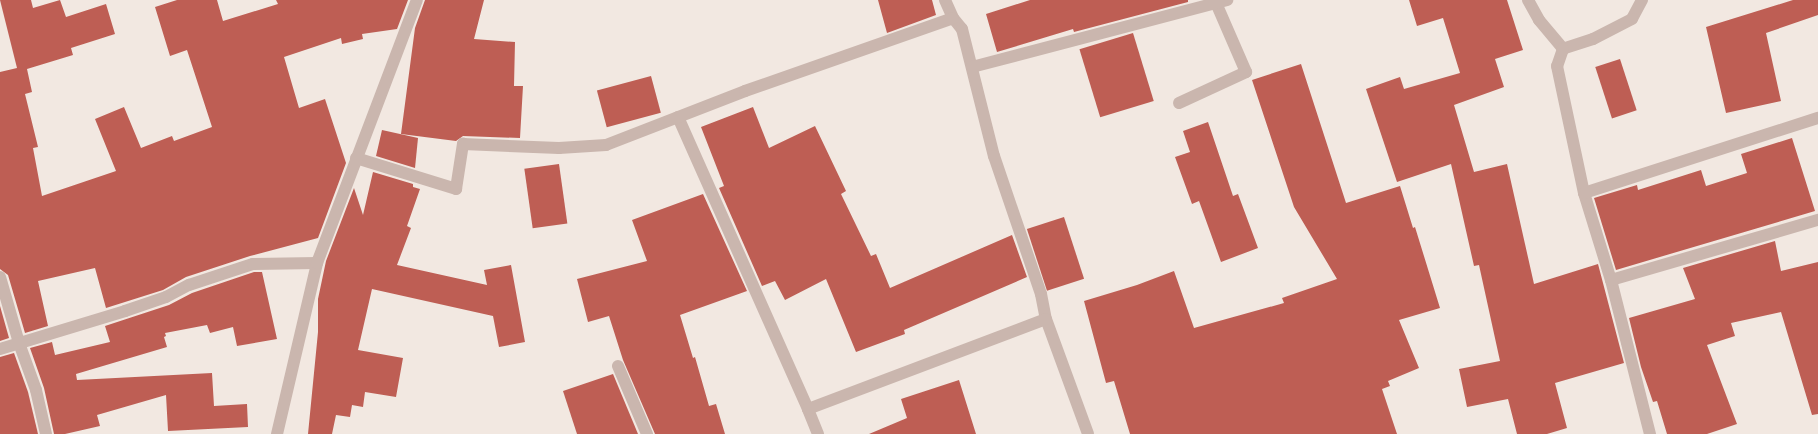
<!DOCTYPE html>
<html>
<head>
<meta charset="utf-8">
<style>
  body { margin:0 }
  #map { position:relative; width:1818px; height:434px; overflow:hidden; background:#f2e8e1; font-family:Helvetica,sans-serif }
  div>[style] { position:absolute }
  .building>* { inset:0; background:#be5e54; transform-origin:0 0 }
  .lane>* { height:12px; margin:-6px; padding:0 6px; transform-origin:6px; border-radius:6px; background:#cab6ae }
  .street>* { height:12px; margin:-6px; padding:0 6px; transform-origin:6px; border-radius:6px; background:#cab6ae }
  span { translate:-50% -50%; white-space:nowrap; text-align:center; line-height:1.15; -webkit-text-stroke:5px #faf3ee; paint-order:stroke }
</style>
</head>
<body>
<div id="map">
  <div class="building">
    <i style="clip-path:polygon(0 0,31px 0,33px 8px,60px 0,66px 17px,106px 4px,115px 34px,71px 48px,73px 55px,27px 69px,32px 92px,25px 94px,38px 147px,33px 148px,42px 196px,116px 171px,95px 119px,124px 107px,141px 148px,172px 136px,174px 141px,212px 127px,187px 50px,170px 56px,155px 7px,177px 0,217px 0,223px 21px,278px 4px,276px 0,408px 0,397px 29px,362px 34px,363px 39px,342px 44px,341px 38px,284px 57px,299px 108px,325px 99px,346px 163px,318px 238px,250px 256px,186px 277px,163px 290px,106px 308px,95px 268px,38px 281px,48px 326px,25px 333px,8px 275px,0 269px,0 72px,17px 68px)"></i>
    <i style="clip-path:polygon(425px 0,484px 0,474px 39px,515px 42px,514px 86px,523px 86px,520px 138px,463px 136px,456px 141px,401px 134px,415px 28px)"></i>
    <i style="clip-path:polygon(878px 0,932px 0,936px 15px,887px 33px)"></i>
    <i style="clip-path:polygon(1030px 0,1188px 0,1188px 2px,1074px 32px,1073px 29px,997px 52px,986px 14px)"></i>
    <i style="clip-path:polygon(1409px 0,1507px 0,1523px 50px,1495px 59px,1504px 87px,1454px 105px,1474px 172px,1507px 164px,1534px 284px,1598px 264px,1624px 363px,1555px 383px,1567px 428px,1547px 434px,1517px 434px,1508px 399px,1467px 407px,1459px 369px,1500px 361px,1479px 265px,1474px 266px,1451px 164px,1397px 182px,1366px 89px,1400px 77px,1404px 89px,1460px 73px,1443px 18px,1417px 26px)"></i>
    <i style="clip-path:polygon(1793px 0,1818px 0,1818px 15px,1766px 33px,1781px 101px,1726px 113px,1706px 27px)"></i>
    <i style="left:1133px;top:33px;width:71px;height:56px;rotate:73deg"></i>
    <i style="left:1620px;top:59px;width:54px;height:26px;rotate:72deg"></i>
    <i style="clip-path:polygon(1301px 64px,1346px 203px,1400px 186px,1413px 228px,1415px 227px,1440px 308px,1399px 320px,1419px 368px,1388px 381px,1390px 386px,1382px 389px,1397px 434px,1130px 434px,1114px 381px,1106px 383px,1084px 301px,1137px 285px,1174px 271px,1194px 328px,1284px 303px,1282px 298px,1337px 279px,1294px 207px,1252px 80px)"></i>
    <i style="left:651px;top:76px;width:38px;height:56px;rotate:75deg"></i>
    <i style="clip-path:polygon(753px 107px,769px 148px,815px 126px,846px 191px,841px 194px,871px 256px,876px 254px,890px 288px,1012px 235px,1027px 277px,904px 330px,905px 334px,856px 352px,826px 279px,785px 300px,775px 281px,762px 286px,719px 188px,724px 186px,701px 127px)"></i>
    <i style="clip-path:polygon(1208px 122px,1233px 196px,1238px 194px,1258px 248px,1221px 262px,1199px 201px,1192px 204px,1175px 157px,1190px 152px,1183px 131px)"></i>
    <i style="clip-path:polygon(382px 130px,418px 138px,415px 168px,376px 156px)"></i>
    <i style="clip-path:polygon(1792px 138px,1815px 211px,1616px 270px,1594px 198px,1637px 185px,1638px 190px,1701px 170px,1706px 186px,1747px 173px,1741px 154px)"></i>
    <i style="left:559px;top:164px;width:60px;height:35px;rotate:82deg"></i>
    <i style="clip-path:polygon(373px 172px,413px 184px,413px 187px,420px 189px,407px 226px,411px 228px,397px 265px,487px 285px,484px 270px,511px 265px,525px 342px,499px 347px,493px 316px,372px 289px,358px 350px,403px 358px,396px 397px,365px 392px,363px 407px,352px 405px,350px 417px,336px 415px,332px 434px,308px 434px,318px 332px,318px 299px,326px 261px,354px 188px,363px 215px)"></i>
    <i style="clip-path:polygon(703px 194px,747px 291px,680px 315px,693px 358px,695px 357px,709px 406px,716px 404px,725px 434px,655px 434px,623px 360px,609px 316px,588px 322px,577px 279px,647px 261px,632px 220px)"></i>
    <i style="left:1064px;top:217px;width:65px;height:39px;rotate:72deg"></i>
    <i style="clip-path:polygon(1775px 241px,1781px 271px,1818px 262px,1818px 414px,1812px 415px,1781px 312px,1731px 323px,1735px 336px,1707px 345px,1737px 424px,1707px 434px,1667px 434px,1657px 401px,1653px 402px,1641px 367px,1629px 318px,1695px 299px,1683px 268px)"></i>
    <i style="clip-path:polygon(254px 272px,262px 272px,277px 339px,237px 346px,233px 327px,210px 333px,207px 325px,165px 333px,166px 336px,164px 337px,167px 347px,76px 374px,77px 380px,212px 373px,214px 406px,247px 404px,248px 427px,168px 431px,166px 395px,97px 415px,100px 426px,65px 434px,54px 434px,44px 388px,30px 348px,52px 342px,55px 355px,110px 342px,105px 326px,169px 305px,192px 293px)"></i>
    <i style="clip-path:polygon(0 306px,9px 338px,0 341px)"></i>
    <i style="clip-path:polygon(14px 353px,28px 392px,38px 434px,0 434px,0 357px)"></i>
    <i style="clip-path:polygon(613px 374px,638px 434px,577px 434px,563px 391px)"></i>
    <i style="clip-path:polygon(959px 380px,976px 434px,869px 434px,907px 418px,901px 399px)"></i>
  </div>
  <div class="lane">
    <i style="left:1528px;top:0;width:23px;rotate:61deg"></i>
    <i style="left:1539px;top:20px;width:38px;rotate:50deg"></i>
    <i style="left:1179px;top:103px;width:74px;rotate:-24.8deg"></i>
    <i style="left:1246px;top:72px;width:75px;rotate:-113.5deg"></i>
  </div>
  <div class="street">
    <i style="left:945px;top:0;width:20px;rotate:66deg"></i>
    <i style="left:953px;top:18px;width:14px;rotate:51deg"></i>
    <i style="left:962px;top:29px;width:131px;rotate:75.9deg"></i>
    <i style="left:994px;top:156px;width:146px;rotate:71.2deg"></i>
    <i style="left:1041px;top:294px;width:25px;rotate:79deg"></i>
    <i style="left:1046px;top:319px;width:122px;rotate:69.9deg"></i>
    <i style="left:1642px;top:0;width:21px;rotate:118deg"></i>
    <i style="left:1632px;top:19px;width:44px;rotate:152.9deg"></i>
    <i style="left:1593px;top:39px;width:32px;rotate:162deg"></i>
    <i style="left:1563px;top:49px;width:18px;rotate:109deg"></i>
    <i style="left:1557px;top:66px;width:130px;rotate:78deg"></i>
    <i style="left:1584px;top:193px;width:91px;rotate:72.8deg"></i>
    <i style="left:1611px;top:280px;width:159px;rotate:75.8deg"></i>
    <i style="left:972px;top:67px;width:264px;rotate:-14.7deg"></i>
    <i style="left:678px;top:117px;width:320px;rotate:66deg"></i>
    <i style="left:356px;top:158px;width:105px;rotate:17.2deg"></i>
    <i style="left:456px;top:189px;width:46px;rotate:-81.2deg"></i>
    <i style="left:463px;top:144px;width:96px;rotate:2.4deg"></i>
    <i style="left:559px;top:148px;width:47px;rotate:-3.7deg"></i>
    <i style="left:606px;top:145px;width:149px;rotate:-21.2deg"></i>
    <i style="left:745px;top:91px;width:220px;rotate:-19.3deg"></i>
    <i style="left:1584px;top:193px;width:246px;rotate:-17.8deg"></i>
    <i style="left:0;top:277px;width:69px;rotate:73.9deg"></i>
    <i style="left:19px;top:343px;width:50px;rotate:70.1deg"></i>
    <i style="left:36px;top:390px;width:45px;rotate:77.2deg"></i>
    <i style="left:1611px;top:280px;width:216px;rotate:-16.2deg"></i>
    <i style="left:0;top:349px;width:131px;rotate:-16.9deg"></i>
    <i style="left:125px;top:311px;width:43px;rotate:-18.9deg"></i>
    <i style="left:166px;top:297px;width:26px;rotate:-28deg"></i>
    <i style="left:189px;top:285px;width:67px;rotate:-18.2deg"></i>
    <i style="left:253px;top:264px;width:64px;rotate:-0.9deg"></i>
    <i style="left:618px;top:366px;width:74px;rotate:66.9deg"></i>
    <i style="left:277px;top:434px;width:176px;rotate:-76.8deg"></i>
    <i style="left:317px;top:263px;width:281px;rotate:-69.2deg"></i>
    <i style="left:818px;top:434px;width:27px;rotate:-112deg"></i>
    <i style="left:808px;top:409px;width:254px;rotate:-20.7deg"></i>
  </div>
</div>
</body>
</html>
